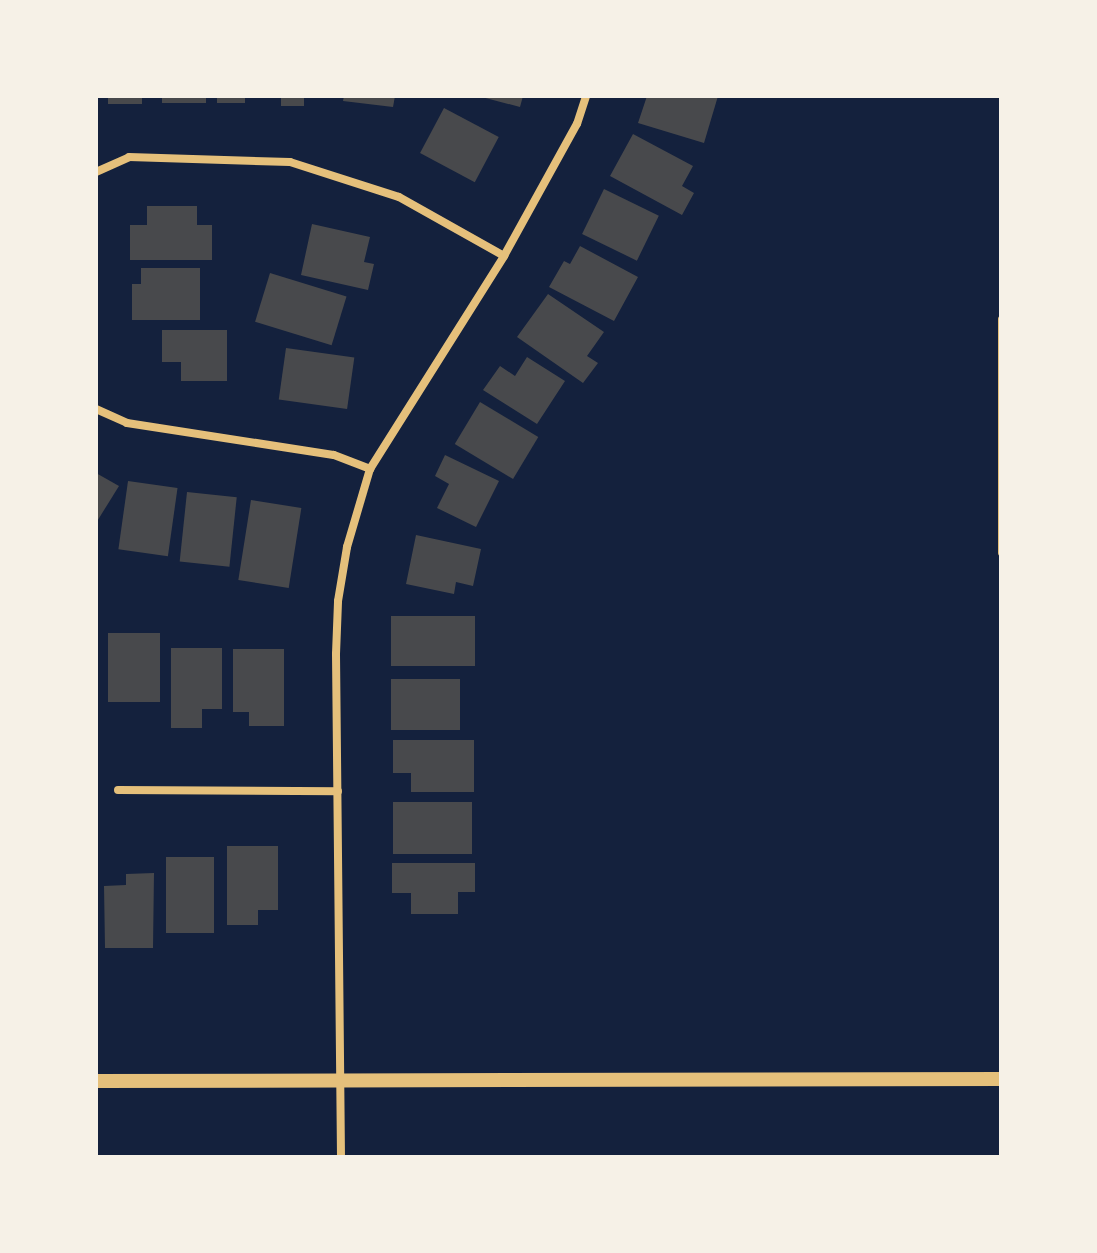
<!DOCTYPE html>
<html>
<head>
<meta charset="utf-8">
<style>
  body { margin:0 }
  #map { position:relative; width:1097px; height:1253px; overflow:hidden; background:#14213d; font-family:"Varela Round",sans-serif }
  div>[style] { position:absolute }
  .building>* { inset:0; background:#48494c; transform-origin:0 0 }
  .service>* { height:6px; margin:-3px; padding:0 3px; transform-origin:3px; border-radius:3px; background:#e5c07b }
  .minor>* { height:8px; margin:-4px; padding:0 4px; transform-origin:4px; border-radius:4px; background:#e5c07b }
  .tertiary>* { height:14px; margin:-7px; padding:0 7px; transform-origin:7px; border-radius:7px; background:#e5c07b }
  span { translate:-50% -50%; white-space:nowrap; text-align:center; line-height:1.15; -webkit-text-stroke:6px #f6f1e7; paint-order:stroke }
  .frame { position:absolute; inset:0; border:98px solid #f6f1e7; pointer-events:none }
</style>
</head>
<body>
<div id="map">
  <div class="building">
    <i style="left:108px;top:96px;width:34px;height:8px"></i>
    <i style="left:162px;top:96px;width:44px;height:7px"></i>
    <i style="left:217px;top:96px;width:28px;height:7px"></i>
    <i style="left:281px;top:96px;width:23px;height:10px"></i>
    <i style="clip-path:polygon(344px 96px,395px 96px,393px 107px,343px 101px)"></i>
    <i style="clip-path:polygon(478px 96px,523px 96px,520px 107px)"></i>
    <i style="clip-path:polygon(647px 96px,718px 96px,704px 143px,638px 123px)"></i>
    <i style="left:444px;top:108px;width:62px;height:51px;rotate:28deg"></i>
    <i style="clip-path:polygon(633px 134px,693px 166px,682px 186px,694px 193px,682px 215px,610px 176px)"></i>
    <i style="left:604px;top:189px;width:61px;height:50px;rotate:26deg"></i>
    <i style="clip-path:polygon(147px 206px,197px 206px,197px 225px,212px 225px,212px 260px,130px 260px,130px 225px,147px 225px)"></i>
    <i style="clip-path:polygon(312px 224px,370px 237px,364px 262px,374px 264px,368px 290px,301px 275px)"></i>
    <i style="clip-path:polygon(580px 246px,638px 277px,614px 321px,549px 287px,564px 261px,570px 264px)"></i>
    <i style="clip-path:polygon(141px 268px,200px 268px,200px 320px,132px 320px,132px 284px,141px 284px)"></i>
    <i style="left:270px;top:273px;width:80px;height:51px;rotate:17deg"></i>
    <i style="clip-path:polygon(548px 294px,604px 332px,587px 356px,598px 363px,583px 383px,517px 337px)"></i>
    <i style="clip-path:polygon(162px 330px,227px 330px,227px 381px,181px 381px,181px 362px,162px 362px)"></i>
    <i style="left:286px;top:348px;width:69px;height:52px;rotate:8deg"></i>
    <i style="clip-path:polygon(527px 357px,565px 381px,537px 424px,483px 390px,500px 366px,515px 376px)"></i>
    <i style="left:480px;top:402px;width:68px;height:49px;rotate:31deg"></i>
    <i style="clip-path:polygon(445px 455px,499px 481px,476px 527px,437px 508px,449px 484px,435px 476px)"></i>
    <i style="clip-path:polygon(96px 473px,119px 486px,96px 523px)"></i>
    <i style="left:128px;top:481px;width:50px;height:69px;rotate:8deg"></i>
    <i style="left:187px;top:492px;width:50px;height:70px;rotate:6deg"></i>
    <i style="left:251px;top:500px;width:51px;height:81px;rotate:9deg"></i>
    <i style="clip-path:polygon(416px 535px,481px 549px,473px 586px,456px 582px,454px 594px,406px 584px)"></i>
    <i style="left:391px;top:616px;width:84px;height:50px"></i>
    <i style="left:108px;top:633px;width:52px;height:69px"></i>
    <i style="clip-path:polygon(171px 648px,222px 648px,222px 709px,202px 709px,202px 728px,171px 728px)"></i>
    <i style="clip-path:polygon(233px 649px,284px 649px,284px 726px,249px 726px,249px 712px,233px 712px)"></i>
    <i style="left:391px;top:679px;width:69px;height:51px"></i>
    <i style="clip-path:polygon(393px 740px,474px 740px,474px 792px,411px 792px,411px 773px,393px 773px)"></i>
    <i style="left:393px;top:802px;width:79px;height:52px"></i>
    <i style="clip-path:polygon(227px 846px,278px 846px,278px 910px,258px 910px,258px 925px,227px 925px)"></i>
    <i style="left:166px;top:857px;width:48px;height:76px"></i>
    <i style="clip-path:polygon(392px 863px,475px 863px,475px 892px,458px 892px,458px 914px,411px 914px,411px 893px,392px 893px)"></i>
    <i style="clip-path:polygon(154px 873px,153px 948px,105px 948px,104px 886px,126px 885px,126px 874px)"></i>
  </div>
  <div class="service">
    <i style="left:1001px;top:319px;width:234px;rotate:90deg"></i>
  </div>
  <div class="minor">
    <i style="left:96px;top:172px;width:36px;rotate:-24deg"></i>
    <i style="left:129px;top:157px;width:161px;rotate:1.8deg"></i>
    <i style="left:290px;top:162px;width:114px;rotate:17.8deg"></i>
    <i style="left:399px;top:197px;width:120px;rotate:29.3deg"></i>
    <i style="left:96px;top:409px;width:34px;rotate:24deg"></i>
    <i style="left:127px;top:423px;width:209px;rotate:8.8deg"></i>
    <i style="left:334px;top:455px;width:39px;rotate:21deg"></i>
    <i style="left:118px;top:790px;width:220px;rotate:0.3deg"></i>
    <i style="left:341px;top:1157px;width:503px;rotate:-90.57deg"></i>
    <i style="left:336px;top:654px;width:53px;rotate:-87.8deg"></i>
    <i style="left:338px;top:601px;width:55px;rotate:-80.5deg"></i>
    <i style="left:347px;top:547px;width:81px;rotate:-73.6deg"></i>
    <i style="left:370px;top:469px;width:252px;rotate:-57.8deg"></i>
    <i style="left:504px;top:256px;width:151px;rotate:-61.1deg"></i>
    <i style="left:577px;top:124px;width:29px;rotate:-72deg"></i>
  </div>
  <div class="tertiary">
    <i style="left:96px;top:1081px;width:905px;rotate:-0.13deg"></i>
  </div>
  <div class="frame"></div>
</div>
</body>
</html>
